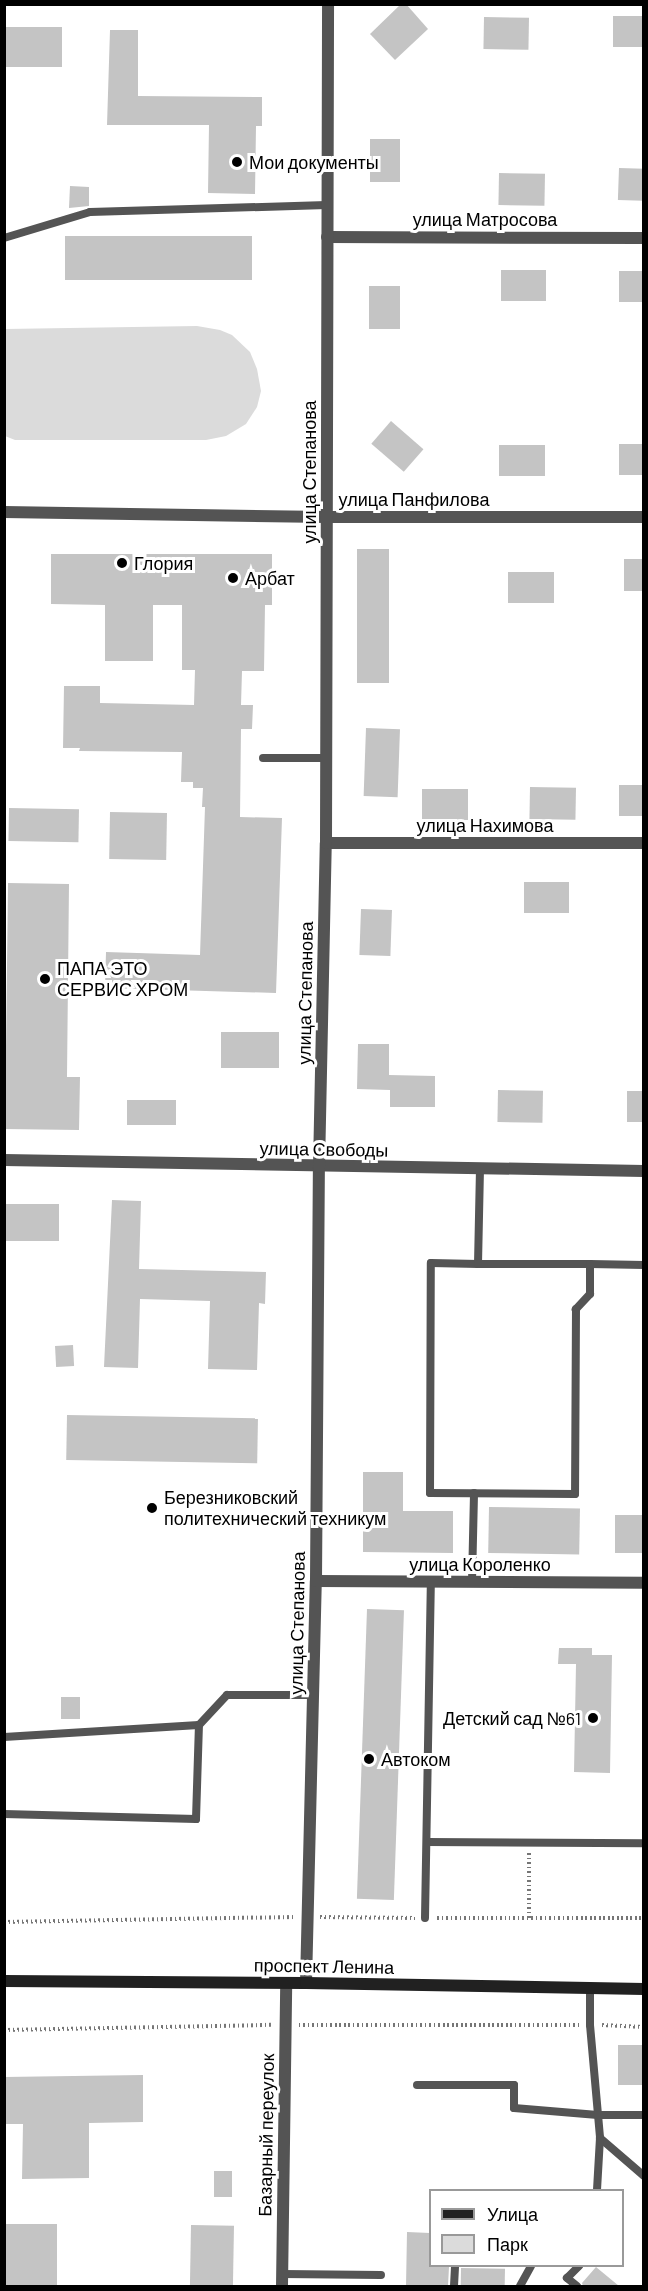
<!DOCTYPE html>
<html>
<head>
<meta charset="utf-8">
<style>
  body { margin:0 }
  #map { position:relative; width:648px; height:2291px; overflow:hidden; background:#fff; font-family:Barlow,sans-serif }
  div>[style] { position:absolute }
  .green>* { inset:0; background:#dbdbdb }
  .building>* { inset:0; background:#c4c4c4; transform-origin:0 0 }
  .path>* { height:4px; margin-top:-2px; transform-origin:0; background:repeating-linear-gradient(90deg,#767676 0 1.5px,transparent 0 4.5px) }
  .lane>* { height:8px; margin:-4px; padding:0 4px; transform-origin:4px; border-radius:4px; background:#545454 }
  .street>* { height:12px; margin:-6px; padding:0 6px; transform-origin:6px; border-radius:6px; background:#545454 }
  .secondary>* { height:12px; margin:-6px; padding:0 6px; transform-origin:6px; border-radius:6px; background:#212121 }
  .dots>* { width:16px; height:16px; translate:-50% -50%; box-sizing:border-box; border:3px solid #fff; border-radius:50% }
  span { translate:-50% -50%; white-space:nowrap; text-align:center; line-height:1.15; -webkit-text-stroke:6px #fff; paint-order:stroke }
  .poi-label { font-size:18px; color:#000 }
  .left { translate:0 -50%; text-align:left }
  .right { translate:-100% -50%; text-align:right }
  .street-label { font-size:18px; color:#000 }
  .frame { position:absolute; inset:0; border:6px solid #000; pointer-events:none }
  .legend { position:absolute; left:429px; top:2189px; width:195px; height:78px; box-sizing:border-box; background:#fff; border:2px solid #999; margin:0; padding:8px 10px; list-style:none; font-size:18px; color:#000 }
  .legend li { display:flex; align-items:center; gap:12px; height:30px }
  .legend b { width:30px; border:2px solid #999 }
</style>
</head>
<body>
<div id="map">
  <div class="green">
    <i style="clip-path:polygon(197px 326px,220px 330px,232px 335px,250px 352px,257px 369px,261px 391px,257px 407px,246px 424px,226px 436px,206px 440px,15px 440px,5px 436px,5px 329px)"></i>
  </div>
  <div class="building">
    <i style="clip-path:polygon(401px 4px,406px 4px,428px 29px,395px 60px,370px 34px)"></i>
    <i style="left:613px;top:16px;width:31px;height:31px"></i>
    <i style="left:484px;top:17px;width:45px;height:32px;rotate:1deg"></i>
    <i style="left:4px;top:27px;width:58px;height:40px"></i>
    <i style="clip-path:polygon(110px 30px,138px 30px,138px 96px,262px 97px,262px 126px,256px 126px,255px 194px,208px 193px,209px 125px,107px 125px)"></i>
    <i style="left:370px;top:139px;width:30px;height:43px"></i>
    <i style="left:619px;top:168px;width:25px;height:32px;rotate:2deg"></i>
    <i style="left:499px;top:173px;width:46px;height:32px;rotate:1deg"></i>
    <i style="clip-path:polygon(70px 186px,89px 187px,89px 206px,69px 208px)"></i>
    <i style="left:252px;top:236px;width:44px;height:187px;rotate:90deg"></i>
    <i style="left:501px;top:270px;width:45px;height:31px"></i>
    <i style="left:619px;top:271px;width:25px;height:31px"></i>
    <i style="left:369px;top:286px;width:31px;height:43px"></i>
    <i style="left:391px;top:421px;width:43px;height:30px;rotate:41deg"></i>
    <i style="left:619px;top:444px;width:25px;height:31px"></i>
    <i style="left:499px;top:445px;width:46px;height:31px"></i>
    <i style="left:357px;top:549px;width:32px;height:134px"></i>
    <i style="clip-path:polygon(51px 554px,272px 554px,272px 605px,265px 605px,264px 671px,242px 671px,241px 705px,253px 705px,252px 729px,241px 729px,240px 817px,282px 818px,276px 993px,105px 988px,106px 952px,200px 955px,205px 807px,202px 807px,203px 788px,193px 788px,193px 782px,181px 782px,182px 752px,79px 751px,80px 748px,63px 748px,64px 686px,100px 686px,100px 703px,194px 705px,195px 670px,182px 670px,182px 605px,153px 605px,153px 661px,105px 661px,105px 605px,51px 604px)"></i>
    <i style="left:624px;top:559px;width:20px;height:32px"></i>
    <i style="left:508px;top:572px;width:46px;height:31px"></i>
    <i style="left:366px;top:728px;width:34px;height:68px;rotate:2deg"></i>
    <i style="left:619px;top:785px;width:25px;height:31px"></i>
    <i style="left:530px;top:787px;width:46px;height:32px;rotate:1deg"></i>
    <i style="left:422px;top:789px;width:46px;height:31px"></i>
    <i style="left:9px;top:808px;width:70px;height:33px;rotate:1deg"></i>
    <i style="left:110px;top:812px;width:57px;height:47px;rotate:1deg"></i>
    <i style="left:524px;top:882px;width:45px;height:31px"></i>
    <i style="clip-path:polygon(8px 883px,69px 884px,67px 1077px,80px 1077px,79px 1130px,5px 1129px)"></i>
    <i style="left:361px;top:909px;width:31px;height:46px;rotate:2deg"></i>
    <i style="left:221px;top:1032px;width:58px;height:36px"></i>
    <i style="clip-path:polygon(358px 1044px,389px 1044px,389px 1075px,435px 1076px,435px 1107px,390px 1107px,390px 1090px,357px 1089px)"></i>
    <i style="left:498px;top:1090px;width:45px;height:32px;rotate:1deg"></i>
    <i style="left:627px;top:1091px;width:17px;height:31px"></i>
    <i style="left:127px;top:1100px;width:49px;height:25px"></i>
    <i style="clip-path:polygon(112px 1200px,141px 1201px,139px 1269px,266px 1272px,265px 1304px,259px 1303px,257px 1370px,208px 1369px,210px 1301px,140px 1299px,138px 1368px,104px 1367px)"></i>
    <i style="left:4px;top:1204px;width:55px;height:37px"></i>
    <i style="left:73px;top:1345px;width:21px;height:18px;rotate:87deg"></i>
    <i style="left:67px;top:1415px;width:191px;height:45px;rotate:1deg"></i>
    <i style="clip-path:polygon(363px 1472px,403px 1472px,403px 1511px,453px 1511px,453px 1553px,363px 1552px)"></i>
    <i style="left:489px;top:1507px;width:91px;height:46px;rotate:1deg"></i>
    <i style="left:615px;top:1515px;width:29px;height:38px"></i>
    <i style="left:367px;top:1609px;width:37px;height:290px;rotate:2deg"></i>
    <i style="clip-path:polygon(559px 1648px,592px 1648px,592px 1655px,612px 1655px,610px 1773px,574px 1772px,576px 1664px,558px 1664px)"></i>
    <i style="left:61px;top:1697px;width:19px;height:22px"></i>
    <i style="left:618px;top:2045px;width:26px;height:40px"></i>
    <i style="clip-path:polygon(143px 2075px,143px 2122px,89px 2123px,89px 2178px,22px 2179px,23px 2124px,4px 2124px,4px 2077px)"></i>
    <i style="left:214px;top:2171px;width:18px;height:26px"></i>
    <i style="left:4px;top:2224px;width:53px;height:62px"></i>
    <i style="left:191px;top:2225px;width:43px;height:61px;rotate:1deg"></i>
    <i style="clip-path:polygon(407px 2232px,430px 2233px,430px 2265px,449px 2267px,448px 2286px,406px 2286px)"></i>
    <i style="clip-path:polygon(596px 2267px,619px 2286px,583px 2286px,582px 2283px)"></i>
    <i style="left:461px;top:2268px;width:44px;height:18px;rotate:1deg"></i>
  </div>
  <div class="path">
    <i style="left:320px;top:1917px;width:95px;rotate:0.6deg"></i>
    <i style="left:437px;top:1918px;width:207px"></i>
    <i style="left:529px;top:1918px;width:65px;rotate:-90deg"></i>
    <i style="left:4px;top:1922px;width:291px;rotate:-1deg"></i>
    <i style="left:299px;top:2025px;width:281px"></i>
    <i style="left:602px;top:2025px;width:42px;rotate:2.7deg"></i>
    <i style="left:4px;top:2030px;width:267px;rotate:-1.1deg"></i>
  </div>
  <div class="lane">
    <i style="left:4px;top:238px;width:90px;rotate:-16.8deg"></i>
    <i style="left:90px;top:212px;width:237px;rotate:-1.7deg"></i>
    <i style="left:263px;top:758px;width:63px"></i>
    <i style="left:478px;top:1264px;width:94px;rotate:-88.8deg"></i>
    <i style="left:590px;top:1264px;width:30px;rotate:90deg"></i>
    <i style="left:590px;top:1294px;width:21px;rotate:133deg"></i>
    <i style="left:576px;top:1309px;width:185px;rotate:90.3deg"></i>
    <i style="left:575px;top:1494px;width:145px;rotate:-179.6deg"></i>
    <i style="left:430px;top:1493px;width:230px;rotate:-89.8deg"></i>
    <i style="left:431px;top:1263px;width:47px;rotate:1.2deg"></i>
    <i style="left:478px;top:1264px;width:112px"></i>
    <i style="left:590px;top:1264px;width:54px;rotate:1.1deg"></i>
    <i style="left:472px;top:1582px;width:89px;rotate:-88.7deg"></i>
    <i style="left:4px;top:1737px;width:195px;rotate:-3.5deg"></i>
    <i style="left:4px;top:1814px;width:192px;rotate:1.5deg"></i>
    <i style="left:196px;top:1819px;width:94px;rotate:-88.2deg"></i>
    <i style="left:199px;top:1725px;width:41px;rotate:-47deg"></i>
    <i style="left:227px;top:1695px;width:87px"></i>
    <i style="left:427px;top:1842px;width:217px;rotate:0.3deg"></i>
    <i style="left:425px;top:1918px;width:337px;rotate:-89deg"></i>
    <i style="left:590px;top:1989px;width:36px;rotate:90deg"></i>
    <i style="left:590px;top:2025px;width:113px;rotate:84.9deg"></i>
    <i style="left:600px;top:2138px;width:58px;rotate:40.8deg"></i>
    <i style="left:417px;top:2085px;width:97px"></i>
    <i style="left:514px;top:2085px;width:23px;rotate:90deg"></i>
    <i style="left:514px;top:2108px;width:84px;rotate:4.8deg"></i>
    <i style="left:598px;top:2115px;width:46px"></i>
    <i style="left:597px;top:2190px;width:52px;rotate:-86.7deg"></i>
    <i style="left:282px;top:2274px;width:99px;rotate:0.6deg"></i>
    <i style="left:454px;top:2286px;width:20px;rotate:-87deg"></i>
    <i style="left:520px;top:2286px;width:23px;rotate:-61deg"></i>
    <i style="left:577px;top:2286px;width:13px;rotate:-141deg"></i>
    <i style="left:567px;top:2278px;width:17px;rotate:-45deg"></i>
  </div>
  <div class="street">
    <i style="left:327px;top:237px;width:317px;rotate:0.2deg"></i>
    <i style="left:4px;top:512px;width:323px;rotate:0.9deg"></i>
    <i style="left:327px;top:517px;width:317px"></i>
    <i style="left:326px;top:843px;width:318px"></i>
    <i style="left:4px;top:1160px;width:640px;rotate:0.98deg"></i>
    <i style="left:316px;top:1581px;width:328px;rotate:0.3deg"></i>
    <i style="left:306px;top:1983px;width:402px;rotate:-88.6deg"></i>
    <i style="left:316px;top:1581px;width:414px;rotate:-89.6deg"></i>
    <i style="left:319px;top:1167px;width:324px;rotate:-88.8deg"></i>
    <i style="left:326px;top:843px;width:839px;rotate:-89.86deg"></i>
    <i style="left:282px;top:2286px;width:303px;rotate:-89.2deg"></i>
  </div>
  <div class="secondary">
    <i style="left:4px;top:1981px;width:302px;rotate:0.4deg"></i>
    <i style="left:306px;top:1983px;width:338px;rotate:1deg"></i>
  </div>
  <div class="dots">
    <i style="left:237px;top:162px;background:#000"></i>
    <i style="left:122px;top:563px;background:#000"></i>
    <i style="left:233px;top:578px;background:#000"></i>
    <i style="left:45px;top:979px;background:#000"></i>
    <i style="left:152px;top:1508px;background:#000"></i>
    <i style="left:593px;top:1718px;background:#000"></i>
    <i style="left:369px;top:1759px;background:#000"></i>
  </div>
  <div class="poi-label">
    <span class="left" style="left:249px;top:162px">Мои документы</span>
    <span class="left" style="left:134px;top:563px">Глория</span>
    <span class="left" style="left:245px;top:578px">Арбат</span>
    <span class="left" style="left:57px;top:979px">ПАПА ЭТО<br>СЕРВИС ХРОМ</span>
    <span class="left" style="left:164px;top:1508px">Березниковский<br>политехнический техникум</span>
    <span class="right" style="left:581px;top:1718px">Детский сад №61</span>
    <span class="left" style="left:381px;top:1759px">Автоком</span>
  </div>
  <div class="street-label">
    <span style="left:485px;top:219px">улица Матросова</span>
    <span style="left:309px;top:472px;rotate:-90deg">улица Степанова</span>
    <span style="left:414px;top:499px">улица Панфилова</span>
    <span style="left:485px;top:825px">улица Нахимова</span>
    <span style="left:305px;top:993px;rotate:-89deg">улица Степанова</span>
    <span style="left:324px;top:1149px;rotate:1deg">улица Свободы</span>
    <span style="left:480px;top:1564px">улица Короленко</span>
    <span style="left:297px;top:1623px;rotate:-89deg">улица Степанова</span>
    <span style="left:324px;top:1966px;rotate:1deg">проспект Ленина</span>
    <span style="left:266px;top:2135px;rotate:-89deg">Базарный переулок</span>
  </div>
  <div class="frame"></div>
  <ul class="legend">
  <li><b style="height:8px;background:#212121"></b>Улица</li>
  <li><b style="height:16px;background:#dbdbdb"></b>Парк</li>
  </ul>
</div>
</body>
</html>
